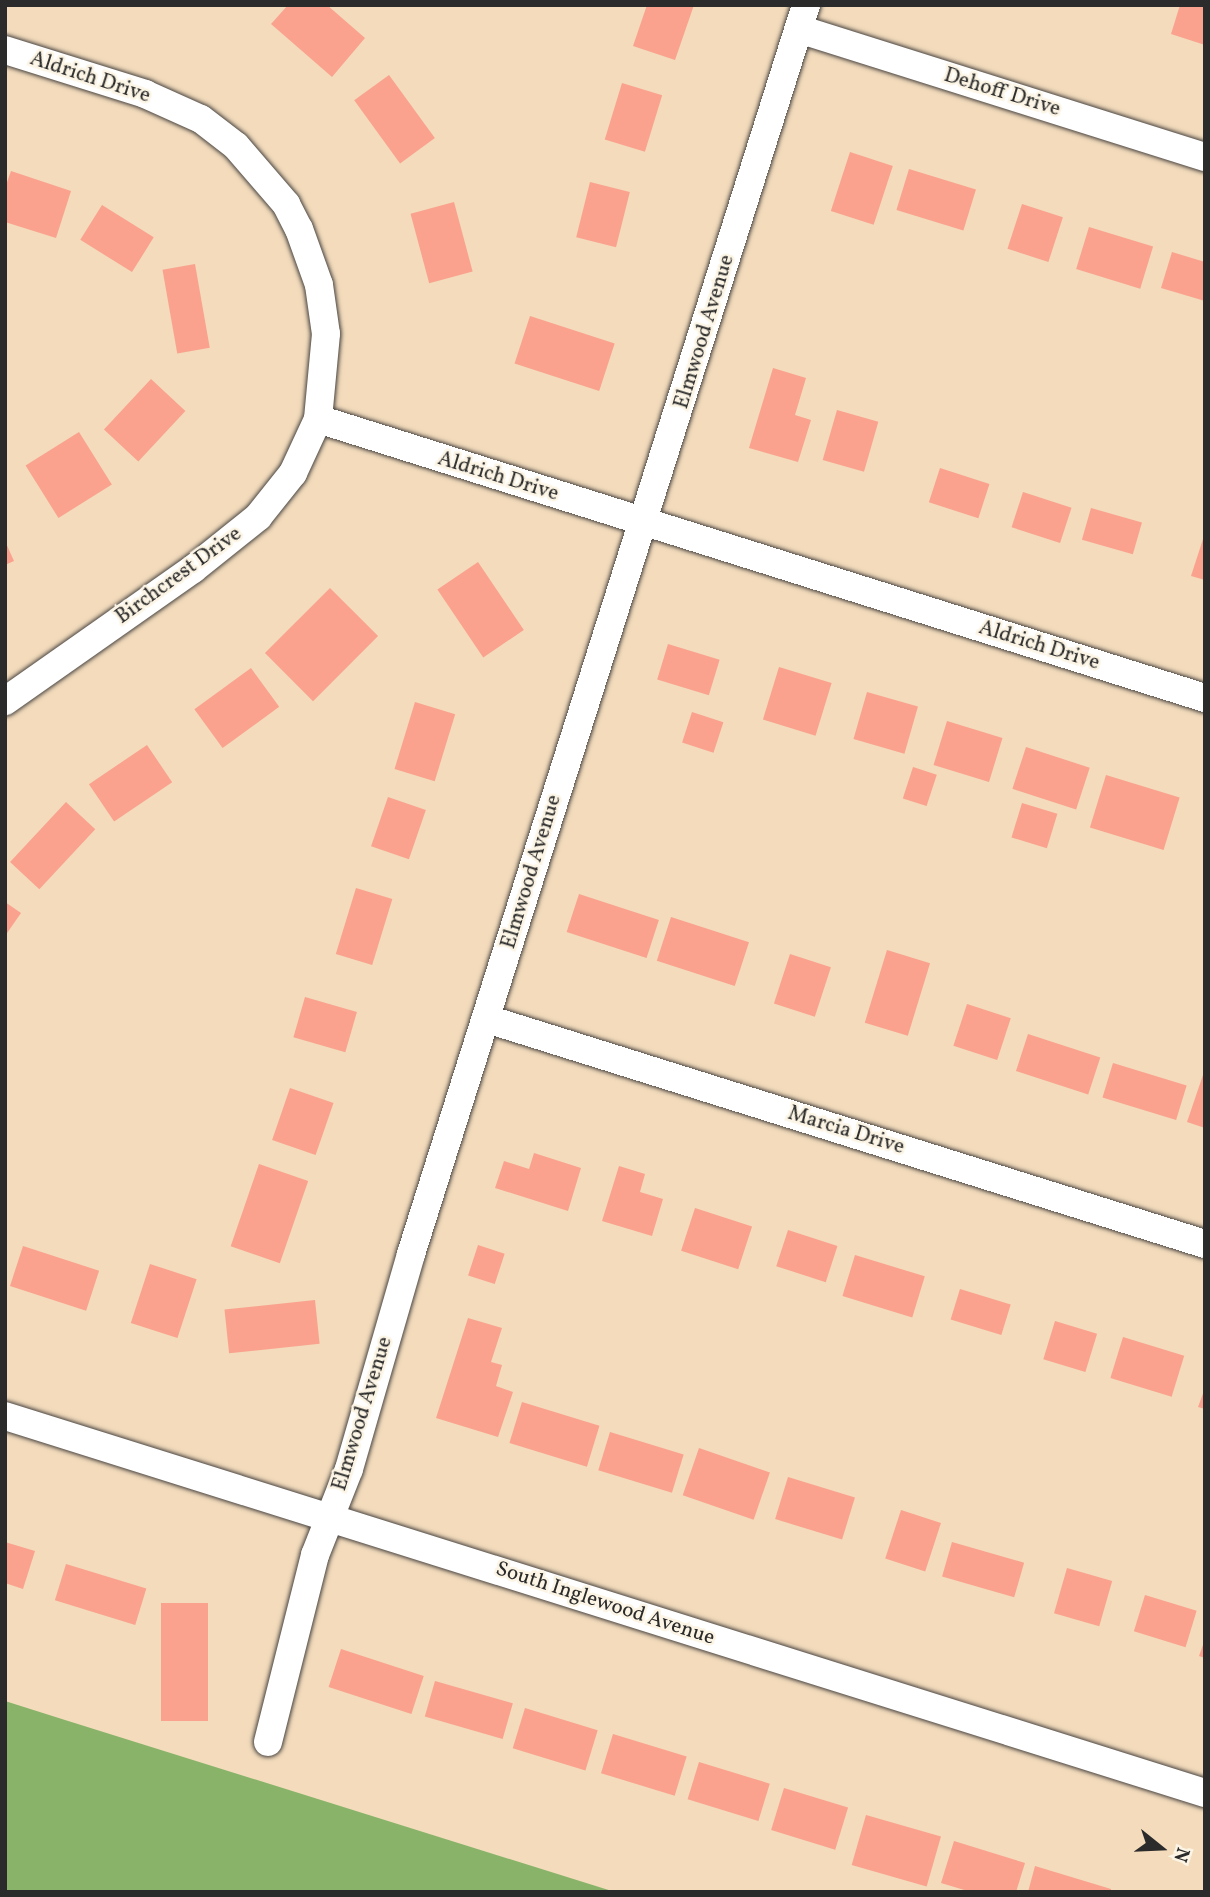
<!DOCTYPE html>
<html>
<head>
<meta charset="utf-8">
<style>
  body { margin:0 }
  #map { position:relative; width:1210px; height:1897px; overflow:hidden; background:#f3dbbc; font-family:Vollkorn,serif }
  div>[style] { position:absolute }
  .forest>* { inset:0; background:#8ab36a }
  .building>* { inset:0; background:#faa28e; transform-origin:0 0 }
  .roads { filter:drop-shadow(0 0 2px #494541) drop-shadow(0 0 2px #494541) }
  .minor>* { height:28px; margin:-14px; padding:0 14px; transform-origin:14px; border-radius:14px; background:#fff }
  span { translate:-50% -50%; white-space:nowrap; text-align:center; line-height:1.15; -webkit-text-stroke:5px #fcf5e5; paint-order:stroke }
  .street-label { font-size:21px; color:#2b2b2b }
  .frame { position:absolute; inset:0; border:7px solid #2b2b2b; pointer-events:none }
  .north { position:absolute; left:1126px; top:1813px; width:70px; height:70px; -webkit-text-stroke:5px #fcf5e5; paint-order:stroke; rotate:108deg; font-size:19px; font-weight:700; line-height:28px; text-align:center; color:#2b2b2b }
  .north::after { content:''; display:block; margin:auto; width:24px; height:32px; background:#2b2b2b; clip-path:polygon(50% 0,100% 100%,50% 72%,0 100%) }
</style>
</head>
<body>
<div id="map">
  <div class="forest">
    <i style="clip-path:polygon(5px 1701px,65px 1720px,615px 1892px,5px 1892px)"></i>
  </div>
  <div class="building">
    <i style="clip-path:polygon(288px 5px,327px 5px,365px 38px,332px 77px,271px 24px)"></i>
    <i style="clip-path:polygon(647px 5px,694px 5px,675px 60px,633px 46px)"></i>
    <i style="clip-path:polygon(1180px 5px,1205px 5px,1205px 45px,1171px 34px)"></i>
    <i style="left:389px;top:75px;width:78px;height:43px;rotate:54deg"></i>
    <i style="left:622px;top:83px;width:42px;height:59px;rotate:17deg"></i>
    <i style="left:850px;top:152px;width:45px;height:62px;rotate:18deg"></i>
    <i style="left:909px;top:169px;width:70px;height:43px;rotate:17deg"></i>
    <i style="clip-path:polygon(11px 171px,71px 191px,56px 238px,5px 222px,5px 188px)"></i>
    <i style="left:590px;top:182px;width:41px;height:57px;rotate:14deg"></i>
    <i style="left:454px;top:202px;width:72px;height:45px;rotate:75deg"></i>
    <i style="left:1022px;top:204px;width:43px;height:47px;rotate:18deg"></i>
    <i style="left:102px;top:205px;width:61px;height:41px;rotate:32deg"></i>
    <i style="left:1089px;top:227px;width:67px;height:44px;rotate:17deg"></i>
    <i style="clip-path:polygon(1172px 252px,1205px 262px,1205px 301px,1161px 288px)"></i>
    <i style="left:195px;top:264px;width:85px;height:33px;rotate:80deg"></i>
    <i style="left:530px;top:316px;width:89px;height:50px;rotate:18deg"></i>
    <i style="clip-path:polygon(773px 368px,806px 378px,795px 415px,811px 420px,798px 462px,749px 448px)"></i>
    <i style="left:151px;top:379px;width:47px;height:69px;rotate:43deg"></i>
    <i style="left:837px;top:410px;width:43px;height:52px;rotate:16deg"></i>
    <i style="left:79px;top:432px;width:62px;height:63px;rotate:58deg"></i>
    <i style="left:940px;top:468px;width:52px;height:36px;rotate:18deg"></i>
    <i style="left:1023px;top:492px;width:51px;height:37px;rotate:18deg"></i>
    <i style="left:1091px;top:508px;width:53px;height:33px;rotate:16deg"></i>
    <i style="clip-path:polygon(1204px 536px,1205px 536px,1205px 580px,1191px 576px)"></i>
    <i style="clip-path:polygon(5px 541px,14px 561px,5px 565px)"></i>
    <i style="left:478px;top:562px;width:82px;height:49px;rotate:56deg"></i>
    <i style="left:330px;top:588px;width:68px;height:92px;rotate:45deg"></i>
    <i style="left:668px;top:644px;width:54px;height:37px;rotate:17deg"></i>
    <i style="left:779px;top:667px;width:55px;height:55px;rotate:17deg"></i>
    <i style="left:251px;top:668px;width:48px;height:70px;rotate:54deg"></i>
    <i style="left:867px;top:692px;width:53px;height:49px;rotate:16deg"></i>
    <i style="left:415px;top:702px;width:42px;height:70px;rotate:17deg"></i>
    <i style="left:692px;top:712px;width:33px;height:32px;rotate:18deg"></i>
    <i style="left:947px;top:721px;width:58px;height:46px;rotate:17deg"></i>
    <i style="left:147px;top:745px;width:45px;height:70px;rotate:56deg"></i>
    <i style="left:1026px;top:747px;width:67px;height:44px;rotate:18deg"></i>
    <i style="left:913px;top:767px;width:25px;height:33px;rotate:18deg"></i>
    <i style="left:1106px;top:775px;width:77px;height:55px;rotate:17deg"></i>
    <i style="left:388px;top:797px;width:40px;height:52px;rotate:19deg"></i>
    <i style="left:66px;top:802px;width:40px;height:82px;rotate:43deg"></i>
    <i style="left:1022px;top:803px;width:37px;height:36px;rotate:17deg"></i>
    <i style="left:356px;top:888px;width:38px;height:69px;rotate:17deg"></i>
    <i style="left:579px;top:894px;width:84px;height:40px;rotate:18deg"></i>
    <i style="clip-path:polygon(5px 902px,21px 913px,5px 936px)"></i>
    <i style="left:671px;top:917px;width:82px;height:46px;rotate:18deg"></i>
    <i style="left:887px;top:950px;width:45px;height:76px;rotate:17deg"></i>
    <i style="left:790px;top:954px;width:43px;height:52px;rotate:18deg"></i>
    <i style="left:305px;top:997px;width:54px;height:42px;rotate:16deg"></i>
    <i style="left:967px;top:1004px;width:46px;height:44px;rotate:18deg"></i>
    <i style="left:1028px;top:1034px;width:76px;height:39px;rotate:18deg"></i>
    <i style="left:1113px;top:1063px;width:77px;height:36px;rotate:17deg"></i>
    <i style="clip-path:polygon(1204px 1072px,1205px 1072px,1205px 1128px,1187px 1122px)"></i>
    <i style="left:290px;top:1088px;width:46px;height:55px;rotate:19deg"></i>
    <i style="clip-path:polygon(534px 1153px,581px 1168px,568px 1211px,495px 1188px,504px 1161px,529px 1169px)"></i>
    <i style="left:259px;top:1164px;width:52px;height:87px;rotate:19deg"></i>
    <i style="clip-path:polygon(619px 1166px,645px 1174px,640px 1192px,663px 1199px,652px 1236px,602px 1221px)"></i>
    <i style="left:695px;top:1208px;width:60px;height:45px;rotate:18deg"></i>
    <i style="left:788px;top:1230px;width:52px;height:38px;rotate:18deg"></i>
    <i style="left:478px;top:1245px;width:28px;height:32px;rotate:18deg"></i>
    <i style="left:23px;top:1246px;width:80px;height:42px;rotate:18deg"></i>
    <i style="left:855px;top:1255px;width:73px;height:43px;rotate:17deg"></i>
    <i style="left:150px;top:1264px;width:49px;height:62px;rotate:18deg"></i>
    <i style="left:960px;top:1289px;width:53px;height:32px;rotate:17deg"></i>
    <i style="left:315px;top:1300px;width:44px;height:91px;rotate:84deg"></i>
    <i style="clip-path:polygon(468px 1318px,502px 1328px,491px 1362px,502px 1365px,496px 1386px,513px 1392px,498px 1437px,436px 1418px)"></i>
    <i style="left:1055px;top:1321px;width:44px;height:40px;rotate:17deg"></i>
    <i style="left:1123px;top:1337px;width:64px;height:43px;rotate:17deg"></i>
    <i style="clip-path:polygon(1205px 1388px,1205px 1409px,1198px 1407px)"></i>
    <i style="left:522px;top:1402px;width:81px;height:43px;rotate:17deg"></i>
    <i style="left:610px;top:1432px;width:77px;height:40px;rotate:17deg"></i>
    <i style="left:699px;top:1448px;width:75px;height:50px;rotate:19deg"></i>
    <i style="left:788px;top:1477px;width:70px;height:44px;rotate:17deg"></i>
    <i style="left:901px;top:1510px;width:42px;height:51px;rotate:18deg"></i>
    <i style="clip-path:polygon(5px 1542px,35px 1551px,23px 1589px,5px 1583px)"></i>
    <i style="left:952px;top:1542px;width:75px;height:36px;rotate:16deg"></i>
    <i style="left:66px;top:1564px;width:84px;height:38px;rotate:17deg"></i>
    <i style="left:1067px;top:1568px;width:47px;height:47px;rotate:16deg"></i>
    <i style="left:1145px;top:1595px;width:54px;height:38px;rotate:17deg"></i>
    <i style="left:161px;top:1603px;width:47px;height:118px"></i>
    <i style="clip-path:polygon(1204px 1642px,1205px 1642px,1205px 1658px,1199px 1656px)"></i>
    <i style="left:341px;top:1649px;width:87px;height:40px;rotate:18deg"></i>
    <i style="left:435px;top:1681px;width:81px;height:37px;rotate:16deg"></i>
    <i style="left:525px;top:1708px;width:76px;height:42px;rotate:17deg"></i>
    <i style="left:613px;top:1734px;width:77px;height:41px;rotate:17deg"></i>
    <i style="left:699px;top:1762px;width:74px;height:39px;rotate:17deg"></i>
    <i style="left:784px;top:1788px;width:67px;height:44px;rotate:17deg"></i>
    <i style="left:866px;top:1815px;width:78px;height:52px;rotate:16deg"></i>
    <i style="clip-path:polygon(954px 1841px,1025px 1863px,1016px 1892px,971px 1892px,941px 1883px)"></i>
    <i style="clip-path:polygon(1035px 1866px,1111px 1889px,1111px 1892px,1028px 1892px)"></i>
  </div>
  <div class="roads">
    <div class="minor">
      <i style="left:799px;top:29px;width:426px;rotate:17.5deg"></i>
      <i style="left:5px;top:50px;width:147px;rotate:17.4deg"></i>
      <i style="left:145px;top:94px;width:61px;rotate:24.1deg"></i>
      <i style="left:201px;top:119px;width:44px;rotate:37.6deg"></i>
      <i style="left:236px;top:146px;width:77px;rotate:49.2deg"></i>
      <i style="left:286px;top:204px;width:28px;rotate:63deg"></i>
      <i style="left:299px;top:229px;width:59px;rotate:70.3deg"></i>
      <i style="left:319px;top:285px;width:49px;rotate:81.9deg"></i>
      <i style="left:326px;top:334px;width:85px;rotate:95.4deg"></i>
      <i style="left:318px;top:419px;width:60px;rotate:114.8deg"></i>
      <i style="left:293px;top:473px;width:56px;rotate:128.5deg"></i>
      <i style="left:258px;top:517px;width:83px;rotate:141.3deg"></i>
      <i style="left:193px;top:569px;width:230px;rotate:144.9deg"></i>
      <i style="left:318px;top:419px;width:930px;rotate:17.46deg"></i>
      <i style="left:487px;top:1019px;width:752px;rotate:17.4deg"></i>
      <i style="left:5px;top:1416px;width:1258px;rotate:17.44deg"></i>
      <i style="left:268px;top:1742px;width:193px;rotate:-75.9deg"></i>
      <i style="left:315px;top:1555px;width:92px;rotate:-68.4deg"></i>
      <i style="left:349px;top:1469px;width:224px;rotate:-73.9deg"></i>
      <i style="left:411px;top:1254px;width:1310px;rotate:-72.45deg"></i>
    </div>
  </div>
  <div class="street-label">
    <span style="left:90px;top:78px;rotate:18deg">Aldrich Drive</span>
    <span style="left:1002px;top:93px;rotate:17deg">Dehoff Drive</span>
    <span style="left:705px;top:332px;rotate:-73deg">Elmwood Avenue</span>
    <span style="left:498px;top:477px;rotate:17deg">Aldrich Drive</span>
    <span style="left:179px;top:576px;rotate:-36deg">Birchcrest Drive</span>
    <span style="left:1039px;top:646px;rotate:17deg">Aldrich Drive</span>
    <span style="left:532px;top:872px;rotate:-73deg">Elmwood Avenue</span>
    <span style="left:846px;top:1131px;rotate:17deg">Marcia Drive</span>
    <span style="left:363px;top:1414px;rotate:-73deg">Elmwood Avenue</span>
    <span style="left:605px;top:1604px;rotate:18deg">South Inglewood Avenue</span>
  </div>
  <div class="frame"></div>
  <div class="north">N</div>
</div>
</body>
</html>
